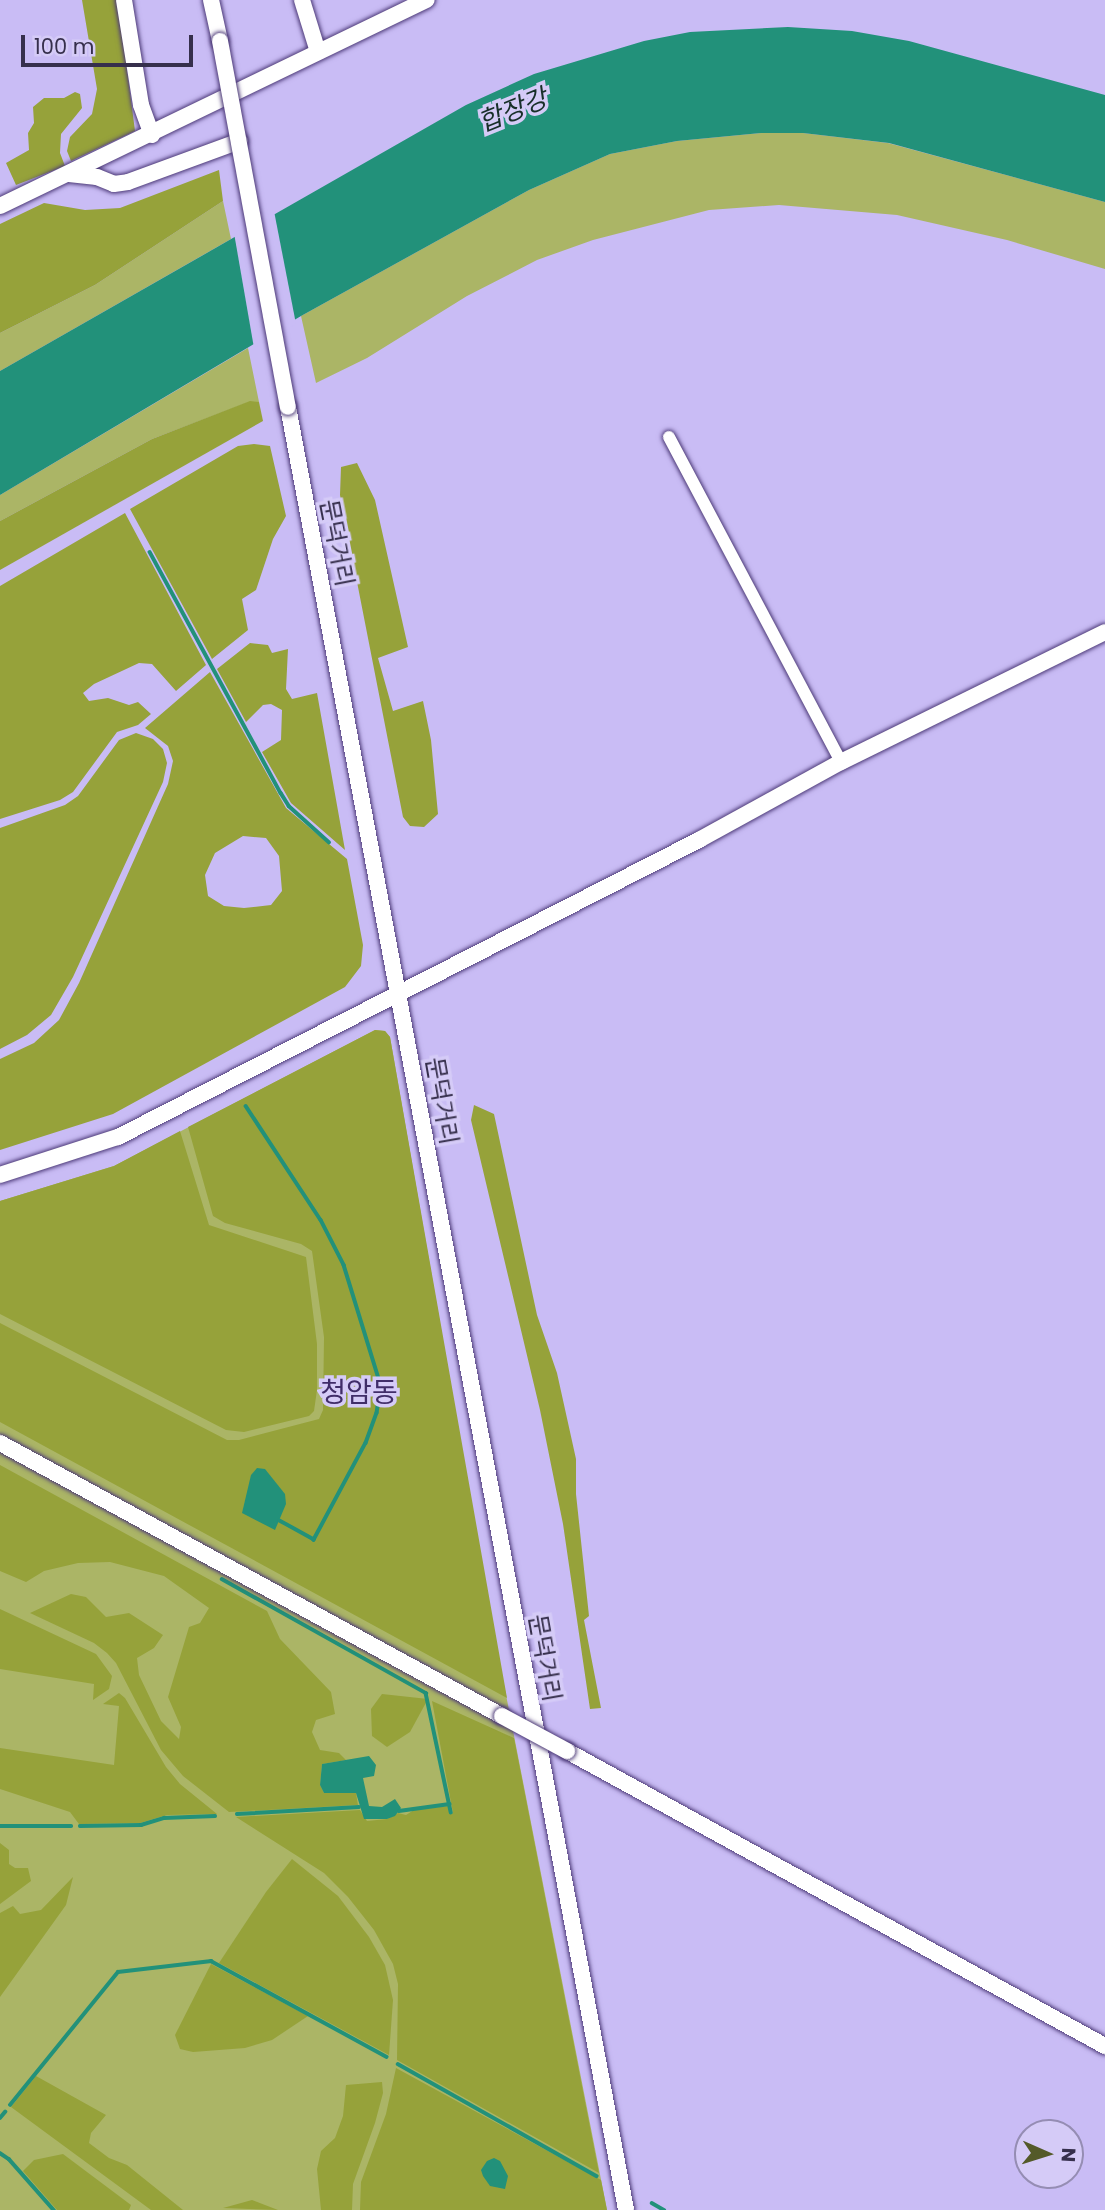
<!DOCTYPE html>
<html>
<head>
<meta charset="utf-8">
<style>
  body { margin:0 }
  #map { position:relative; width:1105px; height:2210px; overflow:hidden; background:#c9bcf5; font-family:Poppins,"Noto Sans KR",sans-serif }
  div>[style] { position:absolute }
  .green>* { inset:0; background:#abb566 }
  .forest>* { inset:0; background:#96a23a }
  .water>* { inset:0; background:#22917a }
  .pier>* { inset:0; background:#c9bcf5 }
  .stream>* { height:3.5px; margin:-1.75px; padding:0 1.75px; transform-origin:1.75px; border-radius:1.75px; background:#22917a }
  .roads { filter:drop-shadow(0 0 2px #4d3a78) drop-shadow(0 0 2px #4d3a78) }
  .street>* { height:12px; margin:-6px; padding:0 6px; transform-origin:6px; border-radius:6px; background:#fff }
  .secondary>* { height:16px; margin:-8px; padding:0 8px; transform-origin:8px; border-radius:8px; background:#fff }
  .bridges { filter:drop-shadow(0 0 2px #4d3a78) drop-shadow(0 0 2px #4d3a78) }
  .secondary-bridge>* { height:16px; margin:-8px; padding:0 8px; transform-origin:8px; border-radius:8px; background:#fff }
  span { translate:-50% -50%; white-space:nowrap; text-align:center; line-height:1.15; -webkit-text-stroke:7px #d5cbf7; paint-order:stroke }
  .street-label { font-size:24px; color:#362f4c }
  .water-label { font-size:26px; color:#182f29; font-style:italic }
  .quarter-label { font-size:28px; color:#402d69 }
  .north { position:absolute; left:1014px; top:2119px; width:70px; height:70px; box-sizing:border-box; background:#d5cbf7; border:2px solid #958db3; border-radius:50%; rotate:93deg; font-size:19px; font-weight:700; line-height:28px; text-align:center; color:#362f4c }
  .north::after { content:''; display:block; margin:auto; width:24px; height:32px; background:#545a29; clip-path:polygon(50% 0,100% 100%,50% 72%,0 100%) }
  .scale { position:absolute; left:21px; top:35px; width:172px; height:32px; box-sizing:border-box; border:4px solid #362f4c; border-top:0; padding-left:9px; font-size:21px; line-height:24px; white-space:nowrap; color:#362f4c; -webkit-text-stroke:5px #d5cbf7; paint-order:stroke }
</style>
</head>
<body>
<div id="map">
  <div class="green">
    <i style="clip-path:polygon(761px 133px,803px 133px,888px 143px,1105px 202px,1105px 269px,1007px 240px,897px 215px,779px 205px,709px 210px,593px 240px,537px 260px,467px 296px,367px 358px,316px 383px,301px 316px,529px 190px,610px 154px,677px 141px)"></i>
    <i style="clip-path:polygon(223px 201px,231px 239px,0 371px,0 333px,95px 285px)"></i>
    <i style="clip-path:polygon(248px 348px,259px 402px,249px 402px,152px 439px,0 521px,0 495px)"></i>
    <i style="clip-path:polygon(375px 1030px,385px 1031px,390px 1037px,497px 1649px,607px 2210px,0 2210px,0 1201px,114px 1166px)"></i>
  </div>
  <div class="forest">
    <i style="clip-path:polygon(82px 0,118px 0,135px 131px,71px 161px,67px 151px,70px 137px,92px 114px,97px 89px)"></i>
    <i style="clip-path:polygon(75px 92px,80px 94px,82px 108px,61px 134px,60px 153px,65px 166px,16px 185px,6px 163px,29px 150px,28px 133px,34px 123px,33px 107px,44px 98px,64px 98px)"></i>
    <i style="clip-path:polygon(219px 170px,223px 201px,95px 285px,0 333px,0 224px,44px 203px,85px 210px,120px 208px)"></i>
    <i style="clip-path:polygon(250px 401px,259px 402px,263px 421px,0 570px,0 521px,152px 439px)"></i>
    <i style="clip-path:polygon(254px 444px,270px 446px,286px 516px,273px 539px,256px 590px,242px 599px,248px 630px,212px 659px,130px 509px,238px 446px)"></i>
    <i style="clip-path:polygon(357px 463px,375px 500px,408px 647px,378px 658px,393px 711px,423px 701px,431px 740px,438px 814px,424px 827px,410px 826px,403px 817px,340px 495px,341px 467px)"></i>
    <i style="clip-path:polygon(125px 513px,206px 665px,176px 691px,152px 664px,139px 663px,94px 684px,83px 693px,89px 701px,108px 698px,129px 705px,138px 702px,151px 714px,138px 725px,117px 732px,73px 792px,60px 800px,0 819px,0 586px)"></i>
    <i style="clip-path:polygon(250px 643px,268px 645px,272px 653px,288px 649px,286px 689px,292px 699px,317px 693px,345px 850px,291px 803px,262px 752px,281px 740px,282px 710px,271px 704px,263px 705px,246px 722px,217px 669px)"></i>
    <i style="clip-path:polygon(evenodd,210px 672px,286px 808px,347px 859px,363px 945px,361px 966px,345px 987px,113px 1114px,0 1150px,0 1059px,34px 1043px,59px 1020px,79px 983px,168px 784px,173px 761px,168px 746px,145px 728px,210px 672px,243px 836px,266px 838px,279px 856px,282px 891px,271px 905px,244px 908px,224px 906px,208px 896px,205px 875px,215px 853px,243px 836px)"></i>
    <i style="clip-path:polygon(136px 733px,153px 739px,163px 749px,167px 763px,163px 782px,73px 977px,51px 1015px,27px 1035px,0 1049px,0 828px,65px 805px,78px 796px,119px 740px)"></i>
    <i style="clip-path:polygon(375px 1030px,385px 1031px,390px 1037px,507px 1698px,0 1422px,0 1323px,227px 1440px,239px 1440px,319px 1419px,323px 1410px,324px 1337px,312px 1251px,301px 1244px,225px 1223px,213px 1216px,188px 1127px)"></i>
    <i style="clip-path:polygon(474px 1105px,494px 1114px,537px 1315px,557px 1373px,576px 1459px,576px 1494px,589px 1616px,584px 1620px,601px 1708px,590px 1709px,563px 1524px,540px 1410px,471px 1120px)"></i>
    <i style="clip-path:polygon(180px 1131px,209px 1225px,306px 1257px,317px 1344px,317px 1390px,314px 1411px,309px 1416px,244px 1432px,226px 1430px,0 1314px,0 1201px,114px 1166px)"></i>
    <i style="clip-path:polygon(0 1465px,267px 1611px,280px 1639px,331px 1692px,335px 1714px,316px 1720px,312px 1732px,320px 1750px,339px 1753px,346px 1760px,322px 1764px,320px 1785px,324px 1793px,356px 1793px,358px 1805px,229px 1812px,183px 1776px,161px 1750px,116px 1663px,107px 1653px,94px 1643px,30px 1613px,71px 1594px,86px 1597px,106px 1617px,129px 1613px,163px 1635px,154px 1648px,137px 1658px,139px 1675px,161px 1721px,179px 1739px,181px 1727px,168px 1697px,189px 1627px,200px 1623px,209px 1608px,164px 1576px,110px 1562px,78px 1563px,44px 1571px,26px 1582px,0 1571px)"></i>
    <i style="clip-path:polygon(0 1609px,96px 1654px,112px 1676px,109px 1689px,93px 1700px,94px 1684px,0 1669px)"></i>
    <i style="clip-path:polygon(119px 1693px,125px 1698px,166px 1767px,180px 1784px,217px 1814px,167px 1815px,140px 1823px,79px 1824px,70px 1812px,0 1789px,0 1748px,114px 1765px,119px 1706px,103px 1704px)"></i>
    <i style="clip-path:polygon(382px 1694px,428px 1699px,410px 1732px,387px 1747px,372px 1736px,371px 1709px)"></i>
    <i style="clip-path:polygon(432px 1701px,514px 1738px,599px 2173px,397px 2060px,398px 1984px,393px 1964px,374px 1930px,348px 1897px,324px 1873px,236px 1817px,360px 1810px,367px 1821px,387px 1819px,398px 1813px,406px 1815px,414px 1810px,448px 1806px,450px 1814px,453px 1813px)"></i>
    <i style="clip-path:polygon(0 1843px,9px 1850px,9px 1864px,15px 1868px,28px 1868px,31px 1881px,0 1904px)"></i>
    <i style="clip-path:polygon(292px 1859px,338px 1896px,369px 1937px,385px 1965px,393px 2000px,389px 2055px,219px 1963px,266px 1892px)"></i>
    <i style="clip-path:polygon(73px 1877px,66px 1905px,0 1997px,0 1913px,13px 1906px,20px 1914px,41px 1910px)"></i>
    <i style="clip-path:polygon(211px 1964px,308px 2016px,272px 2040px,245px 2048px,193px 2052px,180px 2049px,175px 2035px)"></i>
    <i style="clip-path:polygon(396px 2068px,601px 2180px,607px 2210px,360px 2210px,361px 2182px,386px 2114px)"></i>
    <i style="clip-path:polygon(36px 2076px,106px 2115px,91px 2133px,89px 2143px,109px 2158px,127px 2165px,183px 2210px,151px 2210px,11px 2107px)"></i>
    <i style="clip-path:polygon(382px 2082px,383px 2093px,375px 2123px,353px 2184px,352px 2210px,321px 2210px,317px 2169px,321px 2151px,335px 2138px,343px 2116px,346px 2085px)"></i>
    <i style="clip-path:polygon(63px 2154px,131px 2205px,129px 2210px,57px 2210px,23px 2171px,34px 2160px)"></i>
    <i style="clip-path:polygon(252px 2200px,278px 2210px,223px 2208px)"></i>
  </div>
  <div class="water">
    <i style="clip-path:polygon(788px 27px,852px 31px,909px 41px,1105px 95px,1105px 202px,889px 143px,803px 133px,761px 133px,677px 141px,610px 154px,529px 190px,301px 316px,0 495px,0 371px,466px 105px,534px 74px,644px 41px,690px 32px)"></i>
    <i style="clip-path:polygon(257px 1468px,265px 1469px,285px 1494px,286px 1504px,275px 1530px,242px 1513px,251px 1475px)"></i>
    <i style="clip-path:polygon(369px 1756px,376px 1765px,374px 1776px,363px 1778px,369px 1806px,382px 1807px,395px 1799px,401px 1808px,395px 1816px,387px 1819px,364px 1819px,356px 1793px,324px 1793px,320px 1785px,322px 1764px)"></i>
    <i style="clip-path:polygon(494px 2158px,500px 2161px,508px 2176px,505px 2189px,490px 2186px,483px 2176px,481px 2170px,487px 2161px)"></i>
  </div>
  <div class="pier">
    <i style="clip-path:polygon(274px 211px,296px 324px,254px 348px,234px 233px)"></i>
  </div>
  <div class="stream">
    <i style="left:150px;top:552px;width:274px;rotate:61.5deg"></i>
    <i style="left:281px;top:793px;width:15px;rotate:58deg"></i>
    <i style="left:289px;top:806px;width:54px;rotate:42deg"></i>
    <i style="left:246px;top:1106px;width:136px;rotate:56.7deg"></i>
    <i style="left:321px;top:1220px;width:51px;rotate:62.9deg"></i>
    <i style="left:344px;top:1265px;width:126px;rotate:72.9deg"></i>
    <i style="left:381px;top:1385px;width:28px;rotate:98deg"></i>
    <i style="left:377px;top:1413px;width:32px;rotate:110deg"></i>
    <i style="left:366px;top:1443px;width:110px;rotate:118.2deg"></i>
    <i style="left:314px;top:1540px;width:39px;rotate:-151deg"></i>
    <i style="left:222px;top:1579px;width:234px;rotate:29.2deg"></i>
    <i style="left:426px;top:1693px;width:122px;rotate:78.1deg"></i>
    <i style="left:399px;top:1811px;width:51px;rotate:-7.8deg"></i>
    <i style="left:237px;top:1814px;width:122px;rotate:-3.3deg"></i>
    <i style="left:0;top:1826px;width:71px"></i>
    <i style="left:80px;top:1826px;width:61px;rotate:-0.9deg"></i>
    <i style="left:141px;top:1825px;width:24px;rotate:-17deg"></i>
    <i style="left:164px;top:1818px;width:51px;rotate:-2.2deg"></i>
    <i style="left:398px;top:2064px;width:228px;rotate:29.4deg"></i>
    <i style="left:10px;top:2105px;width:171px;rotate:-50.9deg"></i>
    <i style="left:118px;top:1972px;width:94px;rotate:-6.7deg"></i>
    <i style="left:211px;top:1961px;width:200px;rotate:28.6deg"></i>
    <i style="left:0;top:2118px;width:8px;rotate:-50deg"></i>
    <i style="left:0;top:2153px;width:11px;rotate:34deg"></i>
    <i style="left:9px;top:2159px;width:68px;rotate:48.6deg"></i>
    <i style="left:652px;top:2203px;width:14px;rotate:30deg"></i>
  </div>
  <div class="roads">
    <div class="street">
      <i style="left:669px;top:437px;width:368px;rotate:62.1deg"></i>
    </div>
    <div class="secondary">
      <i style="left:124px;top:0;width:106px;rotate:80.8deg"></i>
      <i style="left:141px;top:105px;width:32px;rotate:70deg"></i>
      <i style="left:211px;top:0;width:42px;rotate:77.6deg"></i>
      <i style="left:302px;top:0;width:54px;rotate:72.9deg"></i>
      <i style="left:69px;top:174px;width:28px;rotate:6deg"></i>
      <i style="left:97px;top:177px;width:18px;rotate:22deg"></i>
      <i style="left:114px;top:184px;width:14px;rotate:-8deg"></i>
      <i style="left:128px;top:182px;width:119px;rotate:-20.1deg"></i>
      <i style="left:0;top:206px;width:474px;rotate:-25.8deg"></i>
      <i style="left:288px;top:407px;width:1834px;rotate:79.38deg"></i>
      <i style="left:0;top:1175px;width:124px;rotate:-17.9deg"></i>
      <i style="left:118px;top:1137px;width:653px;rotate:-27.08deg"></i>
      <i style="left:699px;top:840px;width:162px;rotate:-28.8deg"></i>
      <i style="left:841px;top:762px;width:294px;rotate:-26.2deg"></i>
      <i style="left:0;top:1443px;width:571px;rotate:28.54deg"></i>
      <i style="left:567px;top:1751px;width:614px;rotate:28.74deg"></i>
    </div>
  </div>
  <div class="bridges">
    <div class="secondary-bridge">
      <i style="left:220px;top:41px;width:372px;rotate:79.5deg"></i>
      <i style="left:502px;top:1716px;width:74px;rotate:28.3deg"></i>
    </div>
  </div>
  <div class="street-label">
    <span style="left:337px;top:543px;rotate:79deg">문덕거리</span>
    <span style="left:442px;top:1101px;rotate:80deg">문덕거리</span>
    <span style="left:545px;top:1658px;rotate:80deg">문덕거리</span>
  </div>
  <div class="water-label">
    <span style="left:513px;top:111px;rotate:-22deg">합장강</span>
  </div>
  <div class="quarter-label">
    <span style="left:359px;top:1393px">청암동</span>
  </div>
  <div class="north">N</div>
  <div class="scale">100 m</div>
</div>
</body>
</html>
